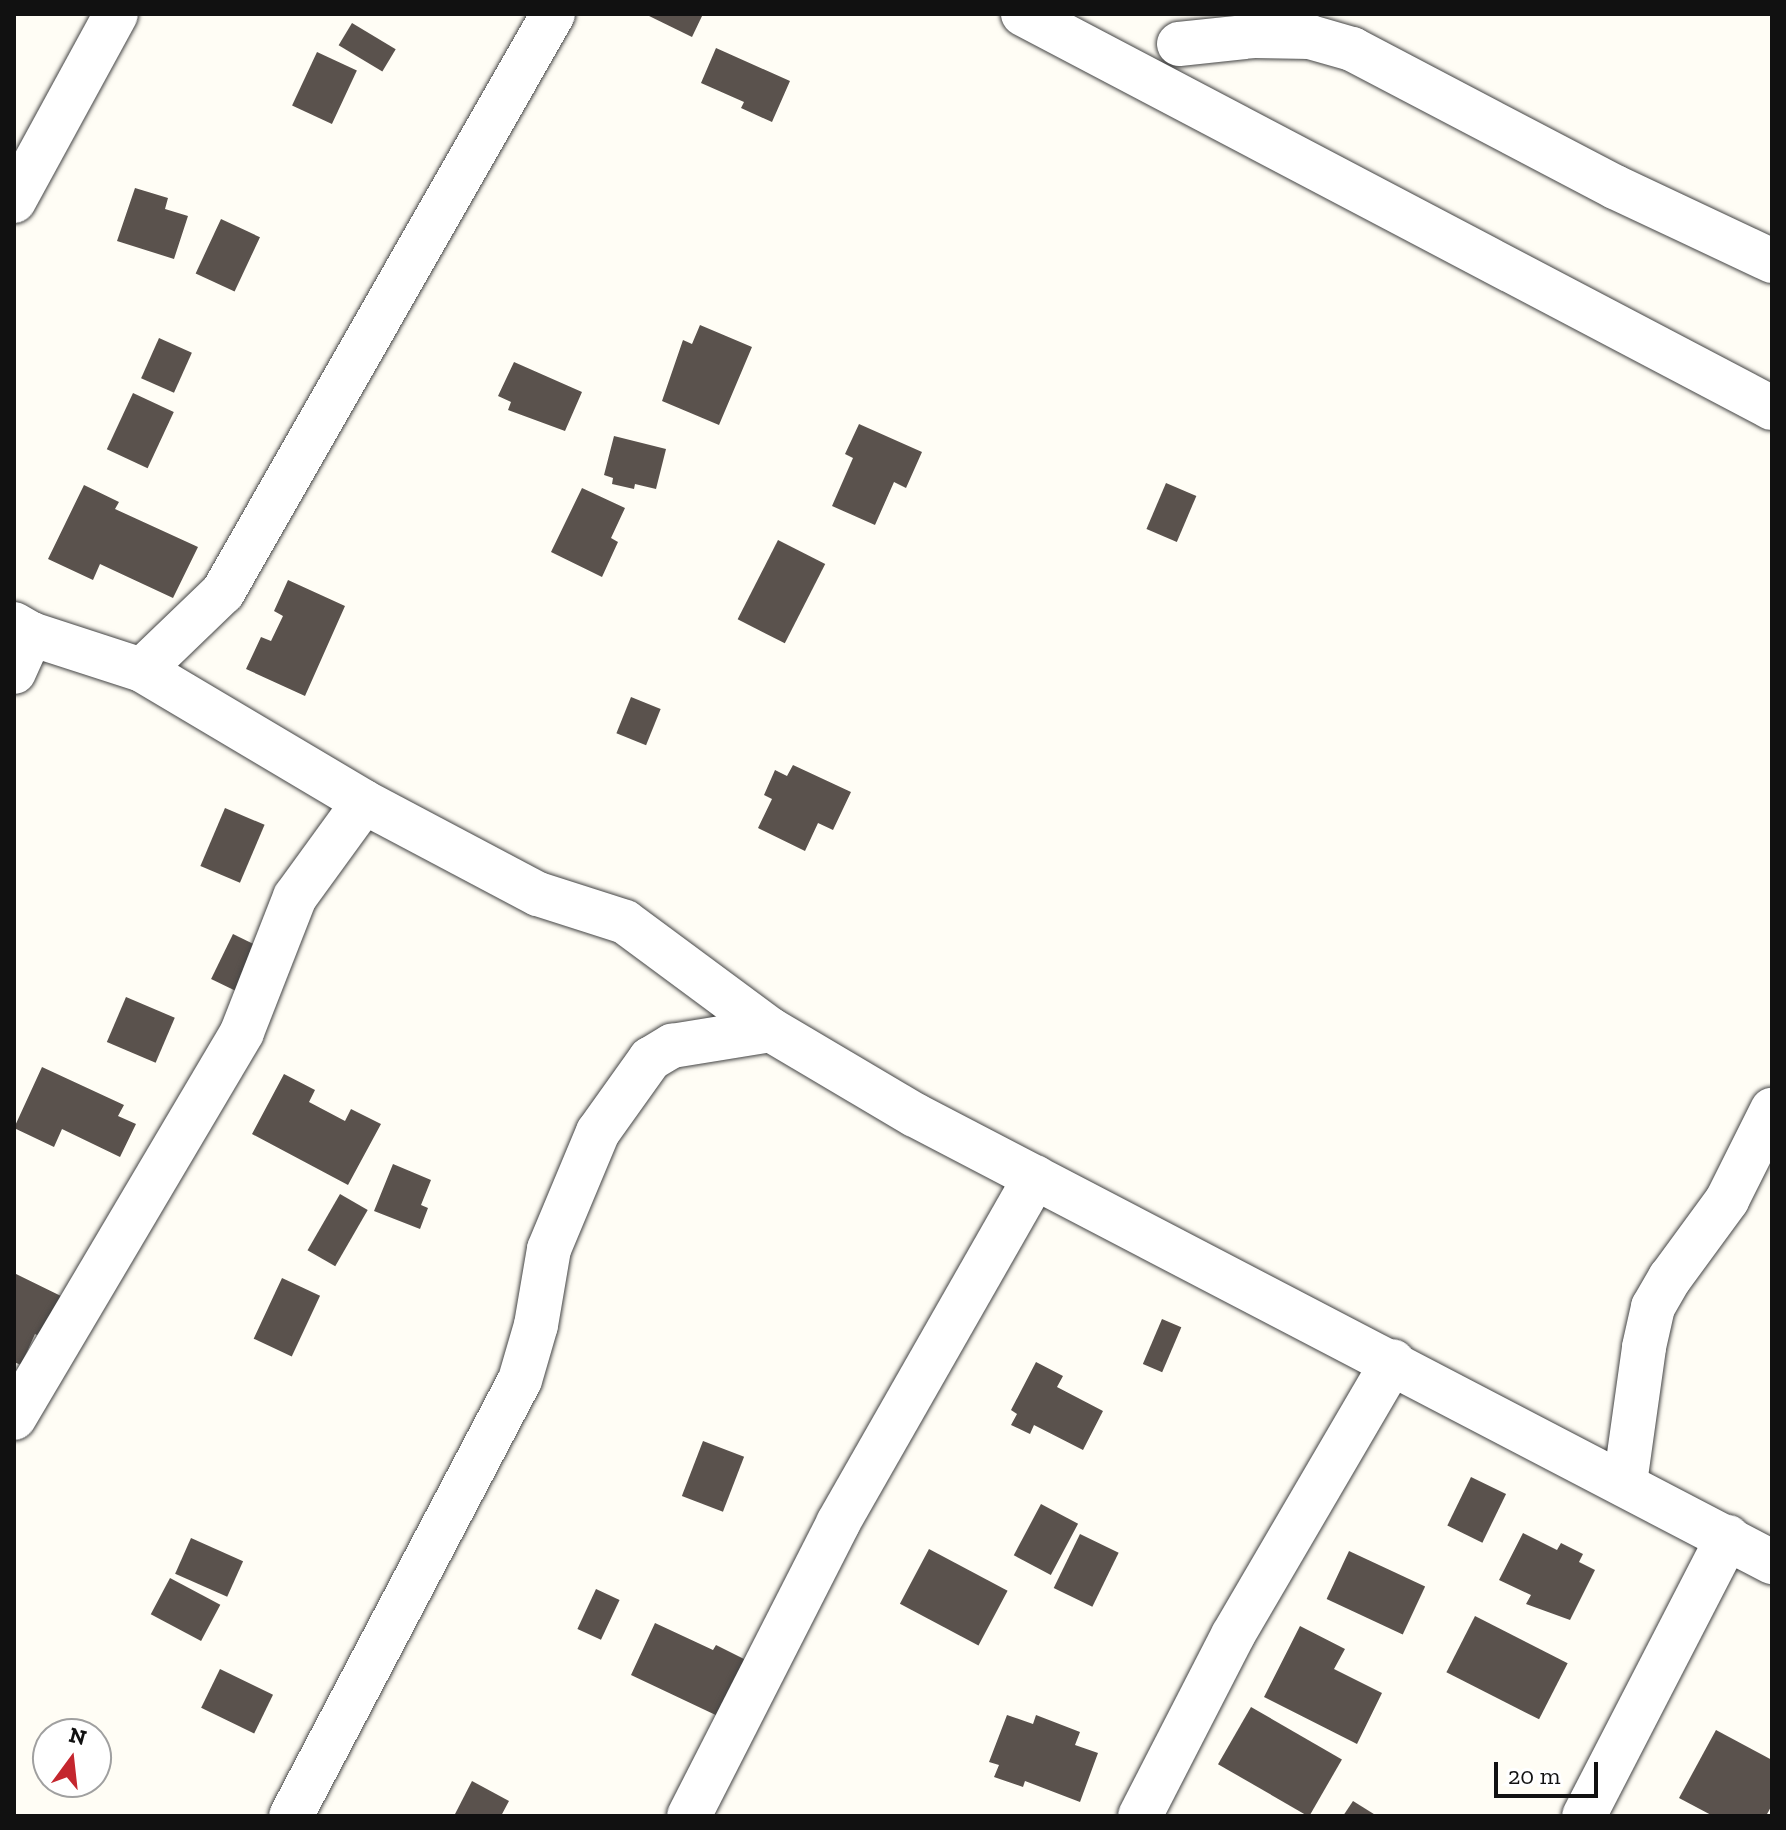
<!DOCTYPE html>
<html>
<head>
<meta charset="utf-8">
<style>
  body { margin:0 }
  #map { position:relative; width:1786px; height:1830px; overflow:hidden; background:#fffdf5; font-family:"Zilla Slab",serif }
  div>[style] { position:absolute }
  .building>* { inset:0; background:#5a524d; transform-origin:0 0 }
  .roads { filter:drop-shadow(0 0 2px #444) drop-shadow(0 0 2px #444) }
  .minor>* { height:44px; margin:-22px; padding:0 22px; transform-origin:22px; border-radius:22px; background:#fff }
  span { translate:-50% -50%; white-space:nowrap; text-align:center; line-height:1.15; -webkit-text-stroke:8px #fff; paint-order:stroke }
  .frame { position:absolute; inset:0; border:16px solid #111; pointer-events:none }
  .north { position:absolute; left:32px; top:1718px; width:80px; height:80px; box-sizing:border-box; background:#fff; border:2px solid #a0a0a0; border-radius:50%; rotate:15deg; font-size:22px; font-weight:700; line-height:32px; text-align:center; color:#111 }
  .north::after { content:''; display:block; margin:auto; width:28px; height:36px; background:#c4262e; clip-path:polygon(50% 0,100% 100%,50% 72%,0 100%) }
  .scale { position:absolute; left:1494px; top:1762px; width:104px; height:36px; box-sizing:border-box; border:4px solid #111; border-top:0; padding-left:10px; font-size:24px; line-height:28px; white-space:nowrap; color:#111; -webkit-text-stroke:6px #fff; paint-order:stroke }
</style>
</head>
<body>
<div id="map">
  <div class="building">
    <i style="clip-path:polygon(645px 14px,703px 14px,692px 37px)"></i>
    <i style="left:352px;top:23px;width:51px;height:26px;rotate:31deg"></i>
    <i style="clip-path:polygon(716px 48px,790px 81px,772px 122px,741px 108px,744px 102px,701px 83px)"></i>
    <i style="left:317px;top:52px;width:44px;height:59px;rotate:25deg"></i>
    <i style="clip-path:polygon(135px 188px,168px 198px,165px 209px,188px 216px,174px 259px,117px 241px)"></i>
    <i style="left:221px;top:219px;width:43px;height:60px;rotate:25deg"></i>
    <i style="clip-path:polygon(700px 325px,752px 347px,719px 425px,662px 401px,683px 340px,692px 344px)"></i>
    <i style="left:159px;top:338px;width:36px;height:44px;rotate:24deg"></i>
    <i style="clip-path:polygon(514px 362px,582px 392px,565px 431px,508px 410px,511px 402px,498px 396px)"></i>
    <i style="left:133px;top:393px;width:45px;height:62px;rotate:25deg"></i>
    <i style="clip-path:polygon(859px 424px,922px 452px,906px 488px,894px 482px,875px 525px,832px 506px,853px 458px,845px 454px)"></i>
    <i style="clip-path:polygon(614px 436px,666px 449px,656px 489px,635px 484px,634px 489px,612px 484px,613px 478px,604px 475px)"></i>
    <i style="left:1166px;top:483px;width:33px;height:50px;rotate:23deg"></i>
    <i style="clip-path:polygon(84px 485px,119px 502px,115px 509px,198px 547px,173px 598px,100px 564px,93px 580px,48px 559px)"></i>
    <i style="clip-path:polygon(582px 488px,625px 508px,611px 538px,618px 542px,602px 577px,551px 552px)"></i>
    <i style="left:778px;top:540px;width:53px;height:89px;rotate:27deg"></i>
    <i style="clip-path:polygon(288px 580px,345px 606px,305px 696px,246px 669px,261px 637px,271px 641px,283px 616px,274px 611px)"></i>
    <i style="left:631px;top:697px;width:32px;height:39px;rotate:22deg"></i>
    <i style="clip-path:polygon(793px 765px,851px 792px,833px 830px,818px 823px,805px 851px,758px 828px,772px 799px,764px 795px,775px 770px,787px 776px)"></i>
    <i style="left:225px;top:808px;width:43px;height:63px;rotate:23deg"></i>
    <i style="left:233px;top:934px;width:34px;height:50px;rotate:26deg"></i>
    <i style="left:126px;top:997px;width:53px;height:49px;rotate:23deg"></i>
    <i style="clip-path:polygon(42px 1067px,124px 1105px,118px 1116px,136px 1124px,120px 1157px,62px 1129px,54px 1147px,14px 1128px)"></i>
    <i style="clip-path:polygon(284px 1074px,315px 1090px,309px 1102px,345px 1121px,351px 1109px,381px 1124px,348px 1185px,252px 1134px)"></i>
    <i style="clip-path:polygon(393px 1164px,431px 1180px,421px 1205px,428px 1208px,420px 1229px,374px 1211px)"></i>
    <i style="left:340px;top:1194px;width:32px;height:65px;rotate:30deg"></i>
    <i style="clip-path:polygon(14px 1273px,65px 1298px,45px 1339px,35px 1334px,21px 1365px,14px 1362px)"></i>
    <i style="left:282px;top:1278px;width:42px;height:67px;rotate:25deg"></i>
    <i style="left:1162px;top:1319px;width:21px;height:49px;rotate:23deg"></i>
    <i style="clip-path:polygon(1036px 1362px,1063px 1376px,1057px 1387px,1103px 1411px,1083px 1450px,1034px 1425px,1030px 1434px,1011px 1425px,1017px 1414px,1011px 1410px)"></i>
    <i style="left:703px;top:1441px;width:44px;height:59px;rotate:21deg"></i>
    <i style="left:1471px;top:1477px;width:39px;height:54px;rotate:26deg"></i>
    <i style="left:1041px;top:1504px;width:42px;height:58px;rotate:28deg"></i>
    <i style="clip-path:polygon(1523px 1533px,1557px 1550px,1561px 1543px,1583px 1554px,1579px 1562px,1595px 1570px,1570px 1620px,1526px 1604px,1531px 1595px,1499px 1580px)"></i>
    <i style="left:1080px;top:1534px;width:43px;height:60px;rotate:26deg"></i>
    <i style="left:191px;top:1538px;width:57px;height:39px;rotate:24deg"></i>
    <i style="left:929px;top:1549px;width:89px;height:62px;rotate:28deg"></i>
    <i style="left:1349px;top:1551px;width:84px;height:53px;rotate:25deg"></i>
    <i style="left:170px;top:1578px;width:57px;height:41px;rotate:28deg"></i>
    <i style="left:596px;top:1589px;width:26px;height:44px;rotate:25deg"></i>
    <i style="left:1475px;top:1616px;width:104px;height:63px;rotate:27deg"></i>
    <i style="clip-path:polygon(655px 1623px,713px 1650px,716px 1645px,748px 1661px,722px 1718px,631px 1675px)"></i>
    <i style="clip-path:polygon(1300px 1626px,1345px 1649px,1334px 1669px,1382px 1693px,1357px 1744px,1264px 1697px)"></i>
    <i style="left:220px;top:1669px;width:59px;height:43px;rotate:26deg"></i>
    <i style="left:1251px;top:1707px;width:105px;height:66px;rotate:30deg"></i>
    <i style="clip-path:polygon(1007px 1715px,1033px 1724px,1036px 1715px,1080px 1732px,1075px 1745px,1098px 1753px,1080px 1802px,1025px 1781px,1023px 1787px,994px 1777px,999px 1765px,989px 1762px)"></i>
    <i style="clip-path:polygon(1716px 1730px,1772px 1760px,1772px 1805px,1766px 1816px,1713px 1816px,1679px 1798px)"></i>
    <i style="clip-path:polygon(472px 1781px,509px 1801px,501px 1816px,454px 1816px)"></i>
    <i style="clip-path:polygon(1353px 1801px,1377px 1816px,1343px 1816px)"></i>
  </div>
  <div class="roads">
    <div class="minor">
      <i style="left:553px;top:14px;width:666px;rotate:119.72deg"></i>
      <i style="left:223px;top:592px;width:112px;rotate:136.1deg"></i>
      <i style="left:142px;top:670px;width:258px;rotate:30.7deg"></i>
      <i style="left:364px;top:802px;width:197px;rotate:27.9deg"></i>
      <i style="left:538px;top:894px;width:91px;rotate:17.8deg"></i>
      <i style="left:625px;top:922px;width:182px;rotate:36.5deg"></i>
      <i style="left:771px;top:1030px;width:167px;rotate:30.6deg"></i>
      <i style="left:915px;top:1115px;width:967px;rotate:27.55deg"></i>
      <i style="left:1023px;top:14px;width:846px;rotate:27.75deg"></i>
      <i style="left:1179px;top:44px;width:75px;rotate:-6.1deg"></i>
      <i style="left:1254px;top:36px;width:56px;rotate:1deg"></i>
      <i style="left:1310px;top:37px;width:44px;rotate:15.9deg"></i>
      <i style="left:1352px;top:49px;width:297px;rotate:27.7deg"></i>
      <i style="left:1615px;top:187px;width:174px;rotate:25.2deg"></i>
      <i style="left:14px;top:201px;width:213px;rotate:-61.4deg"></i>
      <i style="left:14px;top:624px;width:20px;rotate:30deg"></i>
      <i style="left:31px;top:634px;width:117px;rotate:18deg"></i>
      <i style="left:14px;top:672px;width:42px;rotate:-65.9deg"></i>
      <i style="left:14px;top:1418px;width:448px;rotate:-59.4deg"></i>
      <i style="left:242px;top:1032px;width:145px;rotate:-68.6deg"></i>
      <i style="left:295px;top:897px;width:117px;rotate:-54deg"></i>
      <i style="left:1625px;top:1483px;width:137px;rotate:-82deg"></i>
      <i style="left:1644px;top:1347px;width:41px;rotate:-77.3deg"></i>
      <i style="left:1653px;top:1307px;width:34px;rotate:-60deg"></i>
      <i style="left:1670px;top:1278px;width:97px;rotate:-53.8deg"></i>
      <i style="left:1727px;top:1200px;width:101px;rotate:-63.4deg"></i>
      <i style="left:291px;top:1816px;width:492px;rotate:-62.3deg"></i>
      <i style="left:520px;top:1380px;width:57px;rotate:-73.8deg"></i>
      <i style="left:536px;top:1325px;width:77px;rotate:-80.3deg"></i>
      <i style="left:549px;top:1249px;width:127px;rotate:-67.3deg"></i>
      <i style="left:598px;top:1132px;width:90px;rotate:-54.5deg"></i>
      <i style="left:650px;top:1059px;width:26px;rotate:-31deg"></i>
      <i style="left:672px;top:1046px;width:100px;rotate:-9.2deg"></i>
      <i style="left:689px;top:1816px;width:329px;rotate:-63deg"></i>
      <i style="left:838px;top:1523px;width:398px;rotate:-60.3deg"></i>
      <i style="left:1140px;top:1816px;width:203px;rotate:-62.8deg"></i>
      <i style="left:1233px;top:1635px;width:317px;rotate:-59.7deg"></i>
      <i style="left:1584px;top:1816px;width:314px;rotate:-62.7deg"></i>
    </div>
  </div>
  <div class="frame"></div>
  <div class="north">N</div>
  <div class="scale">20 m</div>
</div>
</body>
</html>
